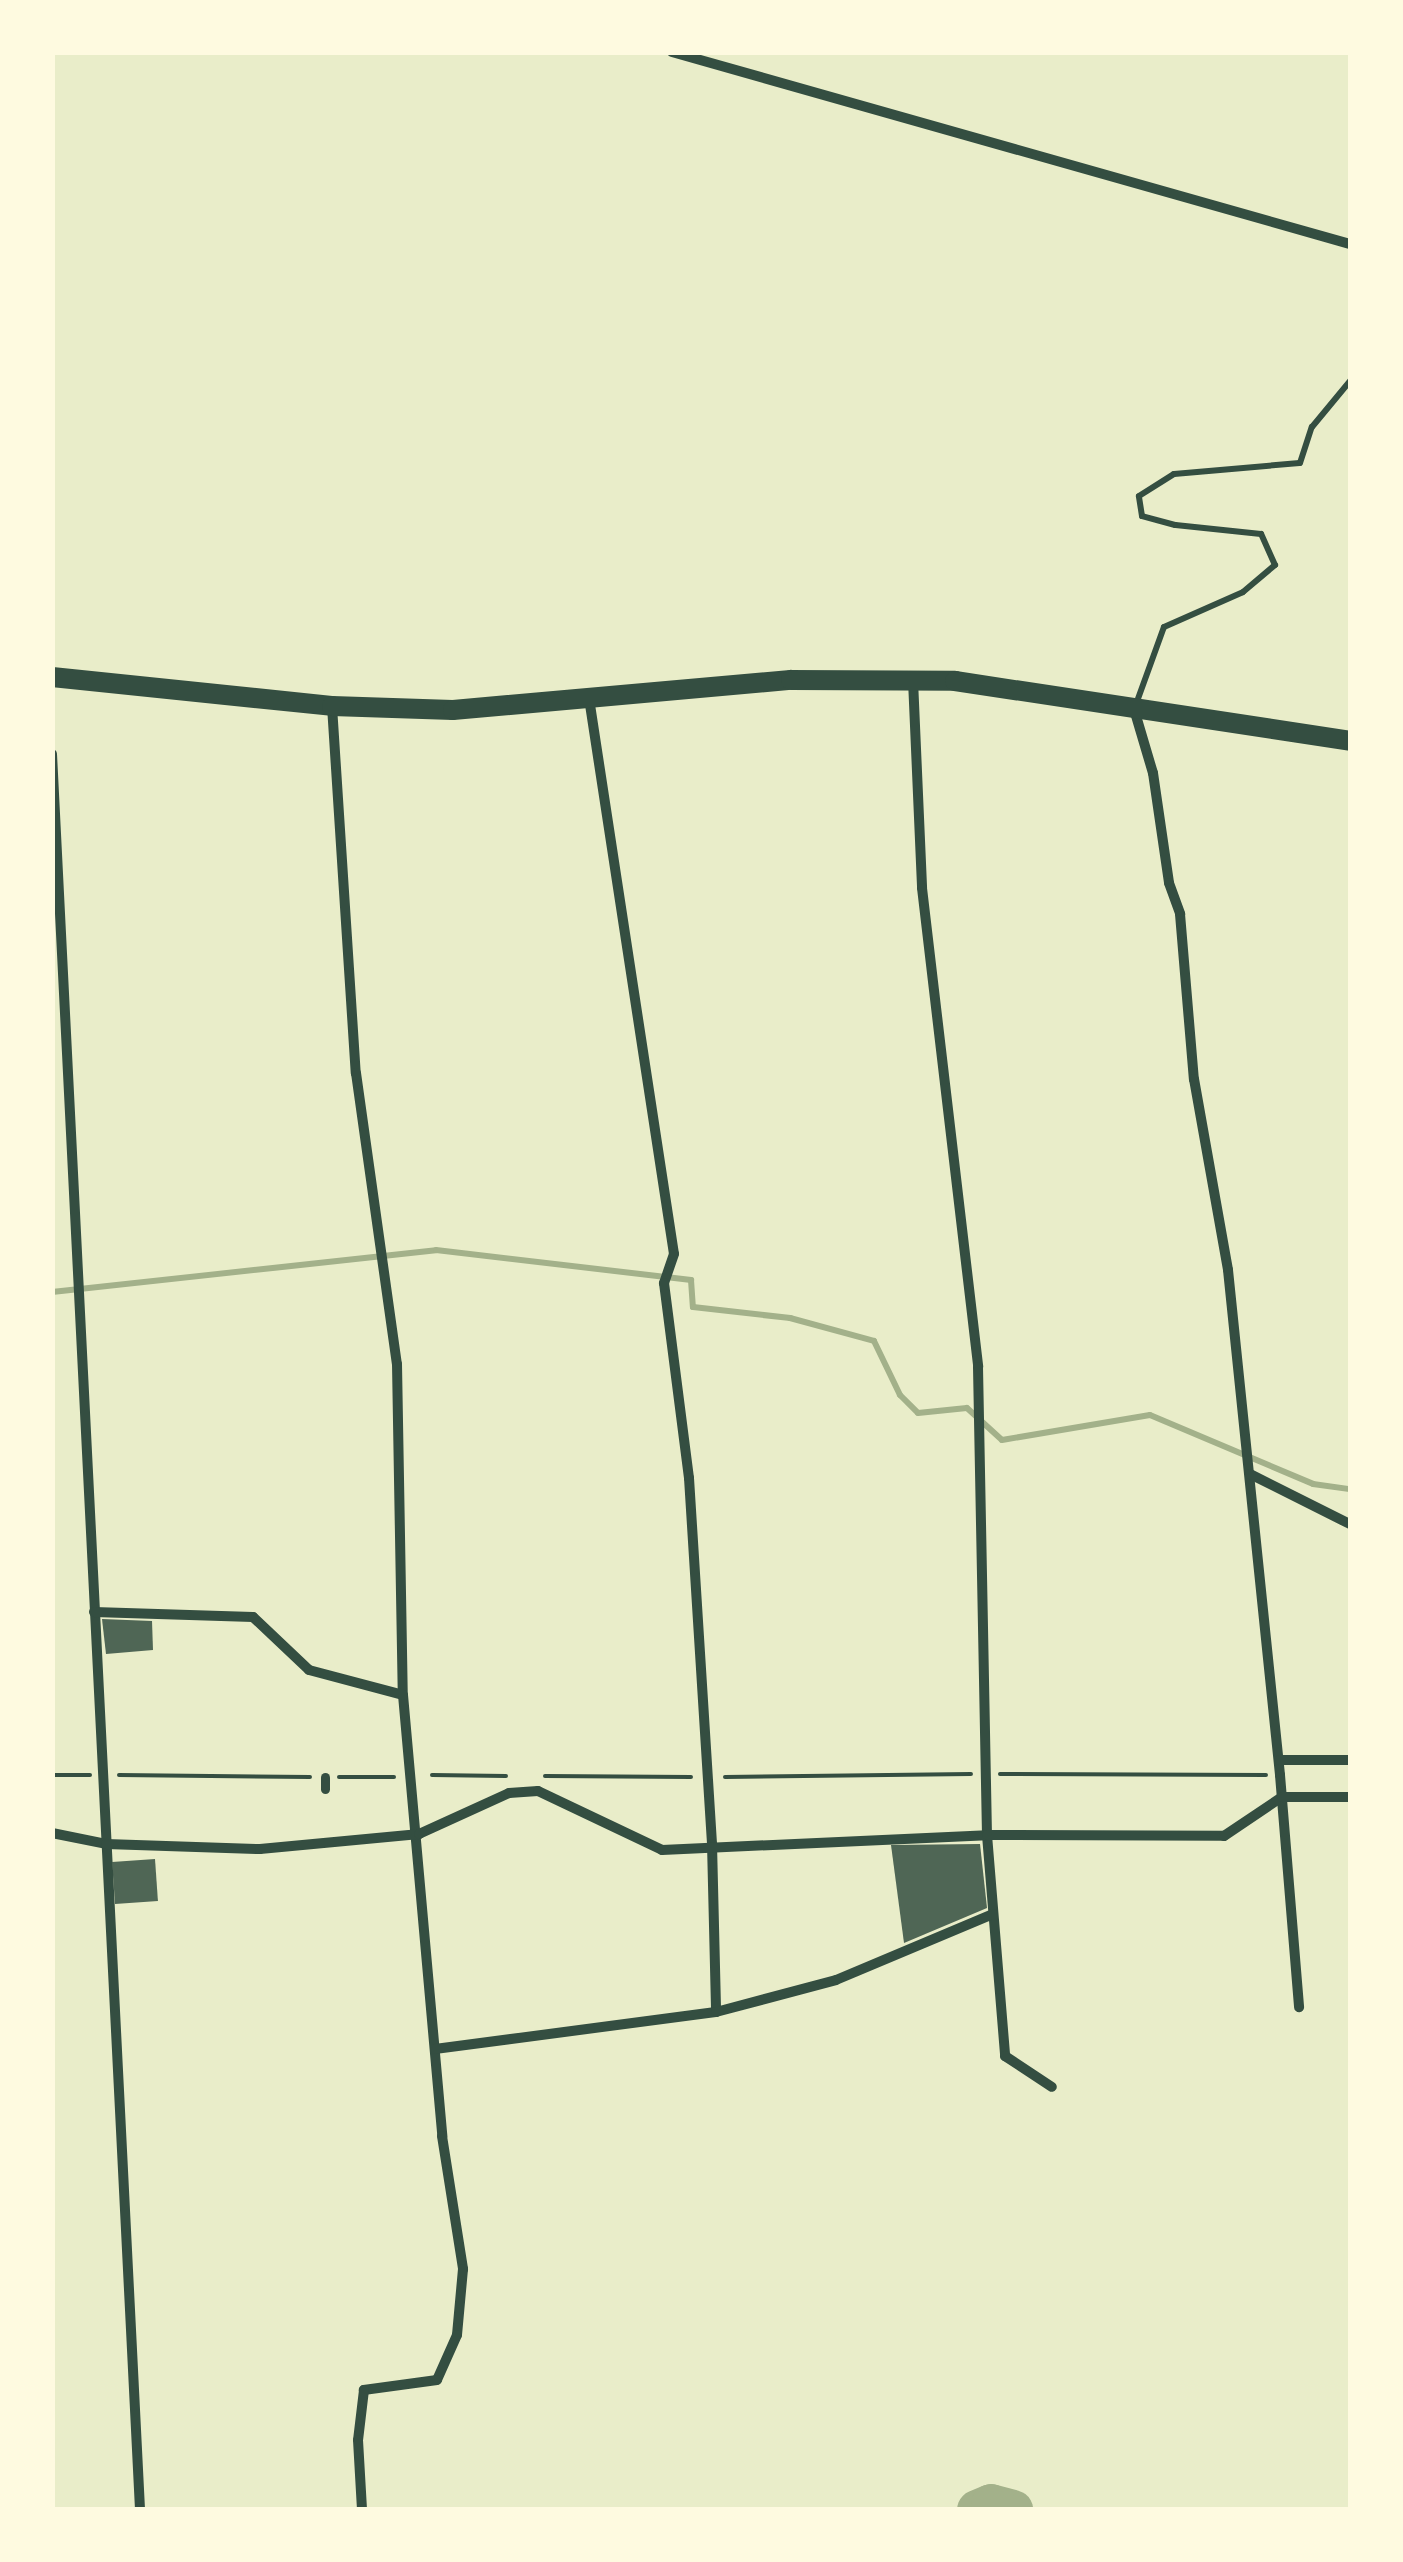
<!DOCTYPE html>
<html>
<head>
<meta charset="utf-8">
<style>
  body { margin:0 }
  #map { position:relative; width:1403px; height:2562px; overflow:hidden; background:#e9edc9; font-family:"DejaVu Sans",sans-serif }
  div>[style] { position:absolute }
  .stream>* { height:6px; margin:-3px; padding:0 3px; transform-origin:3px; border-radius:3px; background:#a3b18a }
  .river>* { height:40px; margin:-20px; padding:0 20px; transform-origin:20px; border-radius:20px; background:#a3b18a }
  .building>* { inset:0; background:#4f6655; transform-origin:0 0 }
  .path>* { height:4px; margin:-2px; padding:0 2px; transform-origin:2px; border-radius:2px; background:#344e41 }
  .service>* { height:6px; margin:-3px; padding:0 3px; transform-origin:3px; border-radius:3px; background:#344e41 }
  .pedestrian>* { height:9px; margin:-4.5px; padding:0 4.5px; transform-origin:4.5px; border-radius:4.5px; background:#344e41 }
  .minor>* { height:10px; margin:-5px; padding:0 5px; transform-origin:5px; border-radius:5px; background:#344e41 }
  .primary>* { height:20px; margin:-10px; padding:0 10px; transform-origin:10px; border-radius:10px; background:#344e41 }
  span { translate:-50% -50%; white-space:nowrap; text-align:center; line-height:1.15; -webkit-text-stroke:9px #fefae0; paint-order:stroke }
  .frame { position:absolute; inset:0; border:55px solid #fefae0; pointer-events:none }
</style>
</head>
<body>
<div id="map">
  <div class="stream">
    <i style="left:52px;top:1292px;width:386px;rotate:-6.2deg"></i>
    <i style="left:436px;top:1250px;width:257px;rotate:6.7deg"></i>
    <i style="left:691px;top:1280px;width:27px;rotate:86deg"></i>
    <i style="left:693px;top:1307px;width:98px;rotate:6.5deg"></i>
    <i style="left:790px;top:1318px;width:87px;rotate:15.3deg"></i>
    <i style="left:874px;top:1341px;width:60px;rotate:64.3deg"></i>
    <i style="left:900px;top:1395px;width:25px;rotate:45deg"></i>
    <i style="left:918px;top:1413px;width:49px;rotate:-5.8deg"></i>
    <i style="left:967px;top:1408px;width:47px;rotate:42.4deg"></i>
    <i style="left:1002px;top:1440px;width:150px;rotate:-9.6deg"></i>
    <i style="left:1150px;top:1415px;width:177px;rotate:22.9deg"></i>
    <i style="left:1313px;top:1484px;width:37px;rotate:8deg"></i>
  </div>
  <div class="river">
    <i style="left:977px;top:2510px;width:15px;rotate:-23deg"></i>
    <i style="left:991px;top:2504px;width:23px;rotate:15deg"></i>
  </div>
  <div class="building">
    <i style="clip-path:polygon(102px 1619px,152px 1621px,153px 1650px,106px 1654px)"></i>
    <i style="clip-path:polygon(980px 1844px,987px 1908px,904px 1943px,891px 1845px)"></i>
    <i style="left:155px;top:1859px;width:42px;height:43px;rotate:86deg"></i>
  </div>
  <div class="path">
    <i style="left:1000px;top:1774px;width:266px;rotate:0.2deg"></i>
    <i style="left:52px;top:1775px;width:38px"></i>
    <i style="left:119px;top:1775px;width:191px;rotate:0.6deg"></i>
    <i style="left:432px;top:1775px;width:74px;rotate:0.8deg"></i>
    <i style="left:545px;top:1776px;width:146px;rotate:0.4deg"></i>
    <i style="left:339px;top:1777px;width:55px"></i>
    <i style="left:725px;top:1777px;width:246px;rotate:-0.7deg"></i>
  </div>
  <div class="service">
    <i style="left:1135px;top:707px;width:85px;rotate:-70.1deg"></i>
    <i style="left:1164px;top:627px;width:86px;rotate:-23.9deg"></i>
    <i style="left:1243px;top:592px;width:42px;rotate:-40.2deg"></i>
    <i style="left:1275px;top:565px;width:34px;rotate:-114deg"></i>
    <i style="left:1261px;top:534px;width:86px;rotate:-174deg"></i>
    <i style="left:1175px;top:525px;width:34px;rotate:-165deg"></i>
    <i style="left:1142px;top:516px;width:20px;rotate:-99deg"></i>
    <i style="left:1139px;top:496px;width:41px;rotate:-32.2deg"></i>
    <i style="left:1174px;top:474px;width:126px;rotate:-5deg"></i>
    <i style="left:1300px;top:463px;width:38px;rotate:-72deg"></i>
    <i style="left:1312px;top:427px;width:60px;rotate:-50.4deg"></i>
  </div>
  <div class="pedestrian">
    <i style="left:325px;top:1777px;width:12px;rotate:90deg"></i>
  </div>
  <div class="minor">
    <i style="left:672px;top:52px;width:705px;rotate:15.81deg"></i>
    <i style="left:913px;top:680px;width:208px;rotate:87.5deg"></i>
    <i style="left:922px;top:888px;width:482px;rotate:83.3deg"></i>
    <i style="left:978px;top:1367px;width:468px;rotate:88.9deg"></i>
    <i style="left:987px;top:1835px;width:222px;rotate:85.3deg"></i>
    <i style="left:1005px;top:2056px;width:56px;rotate:33.4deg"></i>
    <i style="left:589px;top:698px;width:562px;rotate:81.31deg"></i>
    <i style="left:674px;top:1254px;width:31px;rotate:109deg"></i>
    <i style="left:664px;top:1283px;width:197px;rotate:82.7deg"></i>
    <i style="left:689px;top:1478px;width:367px;rotate:86.4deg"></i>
    <i style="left:712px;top:1844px;width:168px;rotate:88.6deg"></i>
    <i style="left:332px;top:706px;width:368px;rotate:86.3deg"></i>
    <i style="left:356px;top:1073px;width:294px;rotate:82deg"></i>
    <i style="left:397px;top:1364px;width:331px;rotate:89deg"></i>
    <i style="left:403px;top:1695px;width:443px;rotate:84.9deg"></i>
    <i style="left:442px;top:2136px;width:135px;rotate:81deg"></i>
    <i style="left:463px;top:2269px;width:66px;rotate:95.2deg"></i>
    <i style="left:457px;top:2335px;width:49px;rotate:114deg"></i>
    <i style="left:437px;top:2380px;width:74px;rotate:172.2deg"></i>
    <i style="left:364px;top:2390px;width:50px;rotate:96.8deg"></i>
    <i style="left:358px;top:2440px;width:70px;rotate:86.7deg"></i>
    <i style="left:1134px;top:709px;width:67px;rotate:73.5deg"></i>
    <i style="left:1153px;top:773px;width:111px;rotate:81.7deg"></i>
    <i style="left:1169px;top:883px;width:33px;rotate:70deg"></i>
    <i style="left:1180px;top:914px;width:166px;rotate:85.2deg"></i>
    <i style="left:1194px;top:1079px;width:194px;rotate:79.9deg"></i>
    <i style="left:1228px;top:1270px;width:508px;rotate:84.12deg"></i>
    <i style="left:1280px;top:1775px;width:233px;rotate:85.3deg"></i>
    <i style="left:52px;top:754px;width:1758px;rotate:87.13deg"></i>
    <i style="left:1250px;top:1474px;width:112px;rotate:26.6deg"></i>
    <i style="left:94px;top:1612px;width:159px;rotate:1.8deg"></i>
    <i style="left:253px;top:1617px;width:77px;rotate:43.4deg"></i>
    <i style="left:309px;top:1670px;width:97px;rotate:14.9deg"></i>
    <i style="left:1279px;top:1760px;width:71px"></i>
    <i style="left:52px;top:1833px;width:55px;rotate:11.5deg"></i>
    <i style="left:106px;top:1844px;width:154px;rotate:1.9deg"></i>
    <i style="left:260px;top:1849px;width:160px;rotate:-5.4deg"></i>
    <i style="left:419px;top:1834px;width:99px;rotate:-24.5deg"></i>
    <i style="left:509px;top:1793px;width:29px;rotate:-4deg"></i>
    <i style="left:538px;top:1791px;width:137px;rotate:25.4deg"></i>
    <i style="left:662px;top:1850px;width:325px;rotate:-2.6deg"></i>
    <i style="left:987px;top:1835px;width:237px;rotate:0.2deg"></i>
    <i style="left:1224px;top:1836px;width:70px;rotate:-33.9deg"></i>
    <i style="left:1282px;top:1797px;width:68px"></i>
    <i style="left:435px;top:2049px;width:283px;rotate:-7.5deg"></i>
    <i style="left:716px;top:2012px;width:124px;rotate:-14.9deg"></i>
    <i style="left:836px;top:1980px;width:170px;rotate:-22.8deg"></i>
  </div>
  <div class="primary">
    <i style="left:52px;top:677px;width:281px;rotate:5.9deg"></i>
    <i style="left:332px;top:706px;width:121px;rotate:1.9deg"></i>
    <i style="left:453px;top:710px;width:339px;rotate:-5.1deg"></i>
    <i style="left:791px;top:680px;width:164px;rotate:0.3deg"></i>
    <i style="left:955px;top:681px;width:400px;rotate:8.6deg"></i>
  </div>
  <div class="frame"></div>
</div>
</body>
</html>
